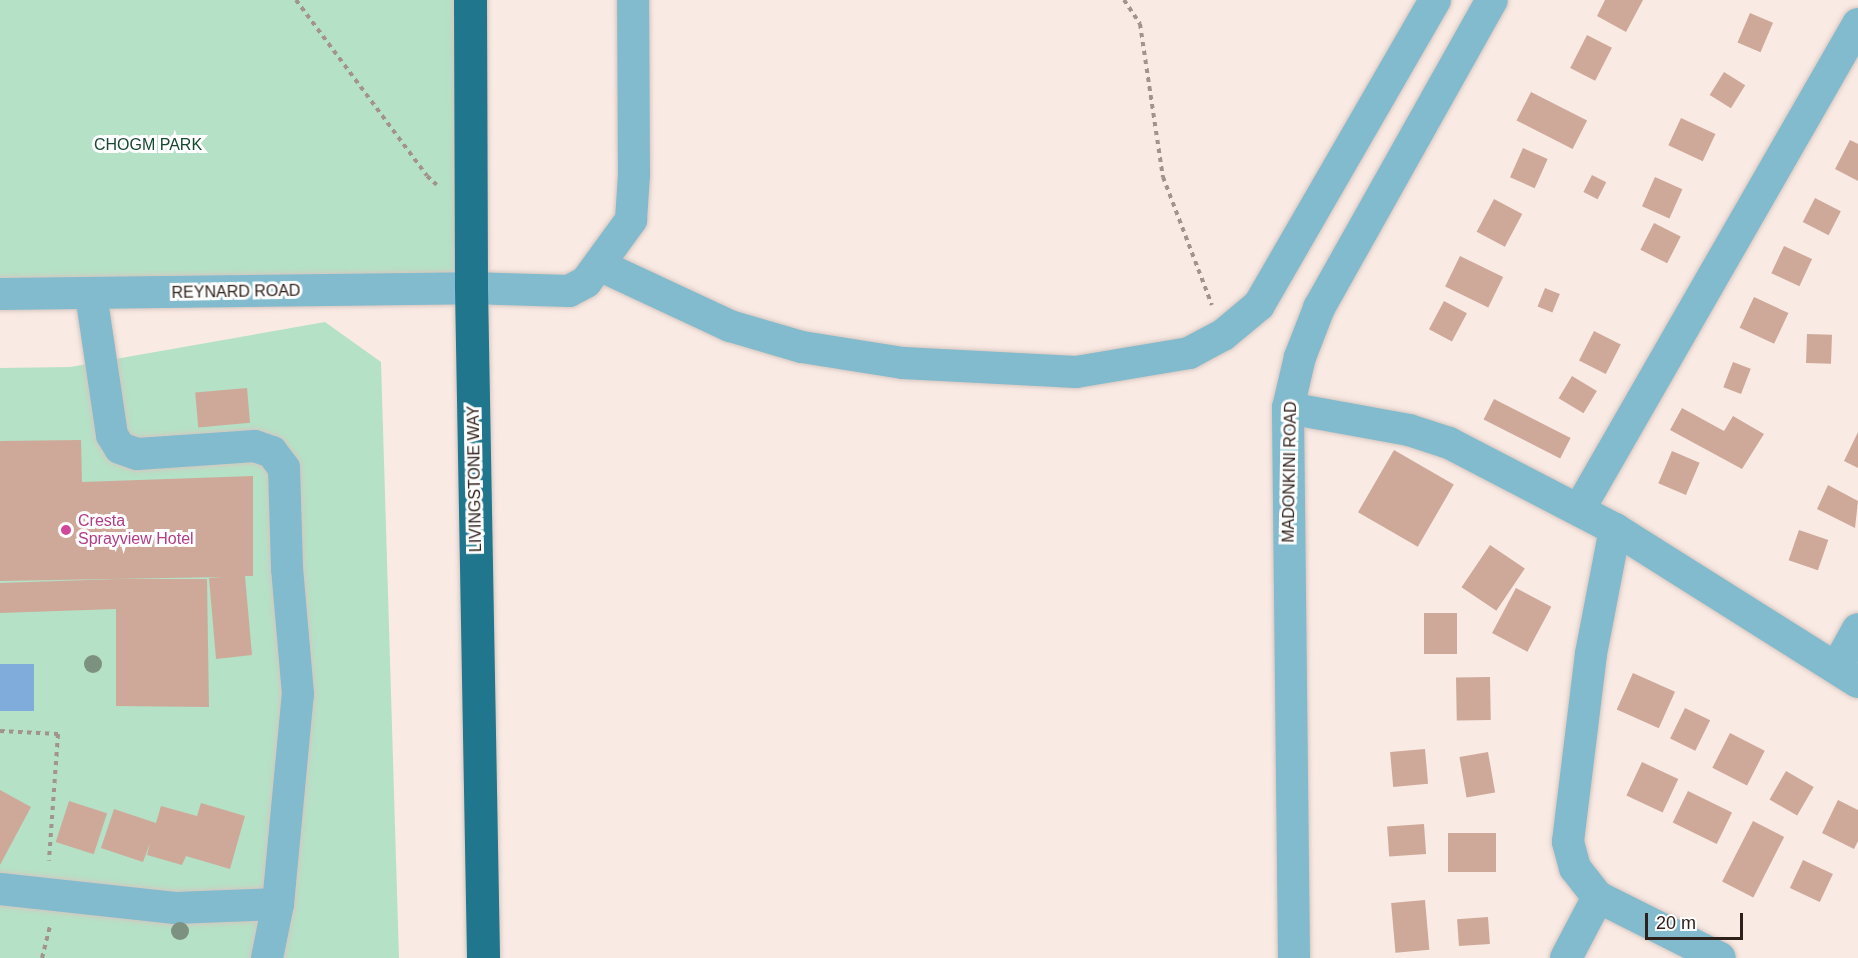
<!DOCTYPE html>
<html>
<head>
<meta charset="utf-8">
<style>
  body { margin:0 }
  #map { position:relative; width:1858px; height:958px; overflow:hidden; background:#faeae4; font-family:Arial,sans-serif }
  div>[style] { position:absolute }
  .green>* { inset:0; background:#b5e1c6; transform-origin:0 0 }
  .water>* { inset:0; background:#80acdb; transform-origin:0 0 }
  .building>* { inset:0; background:#cea99a; transform-origin:0 0 }
  .path>* { height:4px; margin-top:-2px; transform-origin:0; background:repeating-linear-gradient(90deg,#a2938d 0 4.5px,transparent 0 9px) }
  .roads { filter:drop-shadow(0 0 2px #d5c6c0) drop-shadow(0 0 2px #d5c6c0) }
  .minor>* { height:32px; margin:-16px; padding:0 16px; transform-origin:16px; border-radius:16px; background:#82bbcd }
  .highway>* { height:33px; margin:-16.5px; padding:0 16.5px; transform-origin:16.5px; border-radius:16.5px; background:#1f768d }
  .trees>* { width:18px; height:18px; margin:-9px; border-radius:50%; background:#7d9181 }
  .dots>* { width:16px; height:16px; translate:-50% -50%; box-sizing:border-box; border:3px solid #fff; border-radius:50% }
  span { translate:-50% -50%; white-space:nowrap; text-align:center; line-height:1.15; -webkit-text-stroke:6px #fff; paint-order:stroke }
  .park-label { font-size:16px; color:#174830 }
  .street-label { font-size:16px; color:#2e201a }
  .hotel-label { font-size:16px; color:#b23c85 }
  .left { translate:0 -50%; text-align:left }
  .scale { position:absolute; left:1645px; top:913px; width:98px; height:27px; box-sizing:border-box; border:3px solid #2e201a; border-top:0; padding-left:8px; font-size:18px; line-height:21px; white-space:nowrap; color:#2e201a; -webkit-text-stroke:4px #fff; paint-order:stroke }
</style>
</head>
<body>
<div id="map">
  <div class="green">
    <i style="left:0;top:0;width:465px;height:292px"></i>
    <i style="clip-path:polygon(325px 322px,381px 362px,399px 958px,0 958px,0 368px,70px 367px)"></i>
  </div>
  <div class="water">
    <i style="left:0;top:664px;width:34px;height:47px"></i>
  </div>
  <div class="building">
    <i style="clip-path:polygon(1605px 0,1643px 0,1626px 32px,1597px 16px)"></i>
    <i style="left:1750px;top:13px;width:25px;height:32px;rotate:23deg"></i>
    <i style="left:1587px;top:35px;width:28px;height:37px;rotate:27deg"></i>
    <i style="left:1724px;top:72px;width:25px;height:27px;rotate:32deg"></i>
    <i style="left:1531px;top:92px;width:63px;height:32px;rotate:27deg"></i>
    <i style="left:1681px;top:118px;width:38px;height:30px;rotate:25deg"></i>
    <i style="clip-path:polygon(1850px 140px,1858px 144px,1858px 181px,1835px 169px)"></i>
    <i style="left:1523px;top:148px;width:27px;height:32px;rotate:24deg"></i>
    <i style="left:1592px;top:175px;width:16px;height:19px;rotate:27deg"></i>
    <i style="left:1655px;top:177px;width:30px;height:32px;rotate:24deg"></i>
    <i style="left:1815px;top:198px;width:29px;height:27px;rotate:27deg"></i>
    <i style="left:1494px;top:199px;width:32px;height:37px;rotate:28deg"></i>
    <i style="left:1654px;top:223px;width:30px;height:30px;rotate:27deg"></i>
    <i style="left:1784px;top:246px;width:31px;height:30px;rotate:25deg"></i>
    <i style="left:1460px;top:256px;width:48px;height:34px;rotate:26deg"></i>
    <i style="left:1545px;top:288px;width:16px;height:20px;rotate:22deg"></i>
    <i style="left:1754px;top:297px;width:38px;height:34px;rotate:25deg"></i>
    <i style="left:1444px;top:301px;width:26px;height:32px;rotate:28deg"></i>
    <i style="left:1594px;top:331px;width:30px;height:33px;rotate:27deg"></i>
    <i style="left:1807px;top:334px;width:25px;height:29px;rotate:2deg"></i>
    <i style="left:1733px;top:362px;width:19px;height:27px;rotate:21deg"></i>
    <i style="left:1572px;top:376px;width:29px;height:26px;rotate:31deg"></i>
    <i style="left:247px;top:388px;width:35px;height:52px;rotate:85deg"></i>
    <i style="left:1494px;top:399px;width:86px;height:23px;rotate:27deg"></i>
    <i style="clip-path:polygon(1682px 408px,1724px 431px,1733px 416px,1764px 434px,1742px 469px,1670px 430px)"></i>
    <i style="clip-path:polygon(1858px 432px,1858px 468px,1844px 461px)"></i>
    <i style="clip-path:polygon(81px 440px,82px 482px,253px 476px,253px 576px,245px 576px,252px 655px,216px 659px,209px 578px,223px 577px,0 581px,0 441px)"></i>
    <i style="left:1394px;top:450px;width:69px;height:72px;rotate:30deg"></i>
    <i style="left:1672px;top:451px;width:30px;height:35px;rotate:23deg"></i>
    <i style="clip-path:polygon(1828px 485px,1858px 501px,1855px 528px,1817px 509px)"></i>
    <i style="left:1799px;top:530px;width:31px;height:32px;rotate:19deg"></i>
    <i style="left:1490px;top:545px;width:42px;height:51px;rotate:34deg"></i>
    <i style="clip-path:polygon(117px 579px,207px 579px,209px 707px,116px 706px,116px 609px,0 613px,0 583px)"></i>
    <i style="left:1516px;top:588px;width:40px;height:51px;rotate:28deg"></i>
    <i style="left:1424px;top:613px;width:33px;height:41px"></i>
    <i style="left:1633px;top:673px;width:46px;height:40px;rotate:24deg"></i>
    <i style="left:1490px;top:677px;width:43px;height:34px;rotate:89deg"></i>
    <i style="left:1685px;top:708px;width:28px;height:34px;rotate:26deg"></i>
    <i style="left:1730px;top:733px;width:39px;height:39px;rotate:27deg"></i>
    <i style="left:1425px;top:749px;width:35px;height:35px;rotate:85deg"></i>
    <i style="left:1488px;top:752px;width:41px;height:29px;rotate:80deg"></i>
    <i style="left:1642px;top:762px;width:40px;height:37px;rotate:25deg"></i>
    <i style="left:1786px;top:771px;width:32px;height:33px;rotate:30deg"></i>
    <i style="clip-path:polygon(0 790px,31px 807px,0 865px)"></i>
    <i style="left:1688px;top:791px;width:49px;height:35px;rotate:26deg"></i>
    <i style="clip-path:polygon(1838px 800px,1858px 810px,1858px 841px,1854px 849px,1822px 833px)"></i>
    <i style="left:69px;top:801px;width:40px;height:43px;rotate:18deg"></i>
    <i style="clip-path:polygon(201px 803px,245px 816px,230px 869px,186px 856px,182px 865px,147px 855px,150px 843px,143px 862px,101px 848px,114px 809px,156px 823px,161px 806px,197px 816px)"></i>
    <i style="left:1753px;top:821px;width:35px;height:68px;rotate:27deg"></i>
    <i style="left:1424px;top:824px;width:30px;height:37px;rotate:86deg"></i>
    <i style="left:1496px;top:833px;width:39px;height:48px;rotate:90deg"></i>
    <i style="left:1803px;top:860px;width:33px;height:31px;rotate:25deg"></i>
    <i style="left:1425px;top:900px;width:50px;height:34px;rotate:85deg"></i>
    <i style="left:1488px;top:917px;width:27px;height:31px;rotate:86deg"></i>
  </div>
  <div class="path">
    <i style="left:296px;top:0;width:219px;rotate:53.3deg"></i>
    <i style="left:427px;top:176px;width:13px;rotate:42deg"></i>
    <i style="left:1124px;top:0;width:29px;rotate:56deg"></i>
    <i style="left:1140px;top:24px;width:155px;rotate:81.5deg"></i>
    <i style="left:1163px;top:177px;width:137px;rotate:69.1deg"></i>
    <i style="left:0;top:731px;width:58px;rotate:3deg"></i>
    <i style="left:58px;top:734px;width:127px;rotate:94.1deg"></i>
    <i style="left:42px;top:958px;width:32px;rotate:-76deg"></i>
  </div>
  <div class="roads">
    <div class="minor">
      <i style="left:599px;top:265px;width:145px;rotate:25deg"></i>
      <i style="left:730px;top:326px;width:75px;rotate:16.3deg"></i>
      <i style="left:802px;top:347px;width:102px;rotate:9deg"></i>
      <i style="left:903px;top:363px;width:173px;rotate:3deg"></i>
      <i style="left:1076px;top:372px;width:115px;rotate:-9.5deg"></i>
      <i style="left:1189px;top:353px;width:38px;rotate:-28deg"></i>
      <i style="left:1223px;top:335px;width:47px;rotate:-39.8deg"></i>
      <i style="left:1259px;top:305px;width:352px;rotate:-60deg"></i>
      <i style="left:0;top:294px;width:471px;rotate:-0.7deg"></i>
      <i style="left:471px;top:288px;width:98px;rotate:1.8deg"></i>
      <i style="left:569px;top:291px;width:19px;rotate:-28deg"></i>
      <i style="left:586px;top:282px;width:77px;rotate:-54deg"></i>
      <i style="left:631px;top:220px;width:45px;rotate:-86.2deg"></i>
      <i style="left:634px;top:175px;width:175px;rotate:-90.3deg"></i>
      <i style="left:1288px;top:408px;width:123px;rotate:10.3deg"></i>
      <i style="left:1409px;top:430px;width:42px;rotate:18deg"></i>
      <i style="left:1449px;top:443px;width:187px;rotate:27.4deg"></i>
      <i style="left:1615px;top:529px;width:287px;rotate:32.2deg"></i>
      <i style="left:1580px;top:508px;width:558px;rotate:-60.13deg"></i>
      <i style="left:1615px;top:529px;width:127px;rotate:100.9deg"></i>
      <i style="left:1591px;top:654px;width:189px;rotate:97deg"></i>
      <i style="left:1568px;top:842px;width:27px;rotate:75deg"></i>
      <i style="left:1575px;top:868px;width:37px;rotate:52deg"></i>
      <i style="left:1598px;top:897px;width:136px;rotate:26.6deg"></i>
      <i style="left:1837px;top:667px;width:43px;rotate:-61.1deg"></i>
      <i style="left:0;top:889px;width:176px;rotate:6.2deg"></i>
      <i style="left:175px;top:908px;width:103px;rotate:-2.2deg"></i>
      <i style="left:278px;top:904px;width:211px;rotate:-84.6deg"></i>
      <i style="left:298px;top:694px;width:126px;rotate:-95deg"></i>
      <i style="left:287px;top:568px;width:100px;rotate:-91.7deg"></i>
      <i style="left:284px;top:468px;width:20px;rotate:-127deg"></i>
      <i style="left:272px;top:452px;width:18px;rotate:-161deg"></i>
      <i style="left:255px;top:446px;width:118px;rotate:176.1deg"></i>
      <i style="left:137px;top:454px;width:18px;rotate:-161deg"></i>
      <i style="left:120px;top:448px;width:15px;rotate:-122deg"></i>
      <i style="left:112px;top:435px;width:142px;rotate:-98.5deg"></i>
      <i style="left:267px;top:958px;width:55px;rotate:-78.5deg"></i>
      <i style="left:1294px;top:958px;width:550px;rotate:-90.63deg"></i>
      <i style="left:1288px;top:408px;width:52px;rotate:-76.8deg"></i>
      <i style="left:1300px;top:357px;width:53px;rotate:-68.8deg"></i>
      <i style="left:1319px;top:308px;width:353px;rotate:-60.7deg"></i>
      <i style="left:1566px;top:958px;width:69px;rotate:-62.3deg"></i>
    </div>
    <div class="highway">
      <i style="left:470px;top:0;width:288px;rotate:89.8deg"></i>
      <i style="left:471px;top:288px;width:670px;rotate:88.97deg"></i>
    </div>
  </div>
  <div class="trees">
    <i style="left:93px;top:664px"></i>
    <i style="left:180px;top:931px"></i>
  </div>
  <div class="dots">
    <i style="left:66px;top:530px;background:#d1479c"></i>
  </div>
  <div class="park-label">
    <span style="left:148px;top:145px">CHOGM PARK</span>
  </div>
  <div class="street-label">
    <span style="left:236px;top:292px;rotate:-1deg">REYNARD ROAD</span>
    <span style="left:1290px;top:472px;rotate:-89deg">MADONKINI ROAD</span>
    <span style="left:475px;top:479px;rotate:-91deg">LIVINGSTONE WAY</span>
  </div>
  <div class="hotel-label">
    <span class="left" style="left:78px;top:530px">Cresta<br>Sprayview Hotel</span>
  </div>
  <div class="scale">20 m</div>
</div>
</body>
</html>
